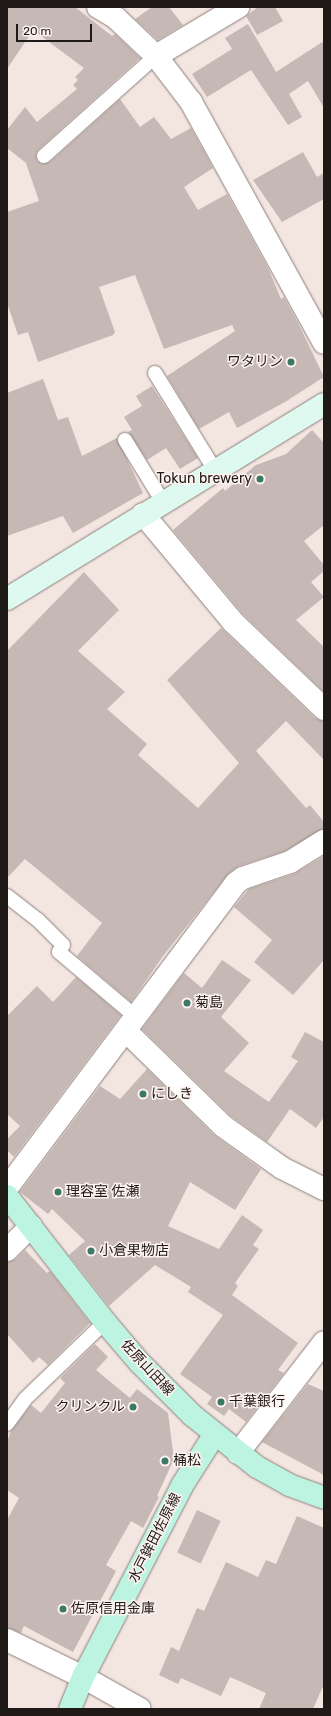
<!DOCTYPE html>
<html>
<head>
<meta charset="utf-8">
<style>
  body { margin:0 }
  #map { position:relative; width:331px; height:1716px; overflow:hidden; background:#f3e5e0; font-family:Rubik,"Noto Sans JP",sans-serif }
  div>[style] { position:absolute }
  .building>* { inset:0; background:#c6b8b4; transform-origin:0 0 }
  .roads { filter:drop-shadow(0 0 1px #8d807d) drop-shadow(0 0 1px #8d807d) }
  .lane>* { height:14px; margin:-7px; padding:0 7px; transform-origin:7px; border-radius:7px; background:#fff }
  .street>* { height:22px; margin:-11px; padding:0 11px; transform-origin:11px; border-radius:11px; background:#fff }
  .secondary>* { height:22px; margin:-11px; padding:0 11px; transform-origin:11px; border-radius:11px; background:#def9f0 }
  .primary>* { height:22px; margin:-11px; padding:0 11px; transform-origin:11px; border-radius:11px; background:#bcf3e1 }
  .dots>* { width:11px; height:11px; translate:-50% -50%; box-sizing:border-box; border:2px solid #fef3ef; border-radius:50% }
  span { translate:-50% -50%; white-space:nowrap; text-align:center; line-height:1.15; -webkit-text-stroke:3px #fef3ef; paint-order:stroke }
  .poi-label { font-size:14px; color:#1f1a18 }
  .right { translate:-100% -50%; text-align:right }
  .left { translate:0 -50%; text-align:left }
  .street-label { font-size:14px; color:#1f1a18 }
  .frame { position:absolute; inset:0; border:8px solid #1f1a18; pointer-events:none }
  .scale { position:absolute; left:16px; top:24px; width:76px; height:18px; box-sizing:border-box; border:2px solid #1f1a18; border-top:0; padding-left:5px; font-size:12px; line-height:14px; white-space:nowrap; color:#1f1a18; -webkit-text-stroke:3px #fef3ef; paint-order:stroke }
</style>
</head>
<body>
<div id="map">
  <div class="building">
    <i style="clip-path:polygon(7px 7px,75px 7px,112px 36px,115px 34px,140px 58px,38px 150px,36px 154px,37px 161px,42px 164px,50px 162px,120px 99px,140px 127px,154px 117px,171px 139px,191px 128px,213px 168px,184px 187px,198px 210px,227px 194px,268px 268px,281px 299px,284px 297px,298px 323px,324px 377px,285px 402px,237px 428px,229px 412px,199px 429px,167px 376px,235px 331px,232px 325px,164px 349px,135px 275px,99px 287px,115px 332px,113px 335px,38px 362px,28px 332px,18px 335px,7px 303px,7px 212px,39px 201px,26px 163px,7px 148px,7px 130px,25px 107px,37px 122px,77px 89px,73px 85px,78px 80px,75px 77px,84px 68px,33px 30px,7px 69px)"></i>
    <i style="clip-path:polygon(152px 7px,169px 7px,183px 25px,158px 40px,135px 19px)"></i>
    <i style="clip-path:polygon(258px 7px,275px 7px,283px 21px,257px 35px,246px 16px)"></i>
    <i style="clip-path:polygon(248px 24px,276px 72px,324px 41px,324px 108px,308px 81px,289px 94px,302px 117px,288px 125px,251px 70px,207px 97px,192px 74px,232px 49px,225px 38px)"></i>
    <i style="clip-path:polygon(303px 152px,317px 177px,324px 173px,324px 199px,282px 222px,253px 180px)"></i>
    <i style="clip-path:polygon(43px 379px,58px 420px,68px 417px,82px 456px,117px 438px,143px 493px,73px 533px,63px 516px,7px 536px,7px 393px)"></i>
    <i style="clip-path:polygon(152px 386px,198px 458px,180px 469px,166px 448px,147px 460px,128px 432px,132px 430px,124px 417px,142px 406px,136px 396px)"></i>
    <i style="clip-path:polygon(312px 430px,324px 443px,324px 525px,304px 541px,324px 565px,324px 571px,311px 582px,324px 597px,296px 620px,324px 647px,324px 692px,242px 613px,173px 530px,223px 488px,225px 491px,256px 465px,286px 454px)"></i>
    <i style="clip-path:polygon(84px 572px,119px 610px,78px 651px,125px 692px,107px 709px,147px 744px,138px 755px,198px 808px,239px 763px,167px 680px,221px 628px,315px 718px,324px 721px,324px 760px,286px 721px,256px 751px,306px 808px,310px 805px,324px 822px,324px 829px,285px 851px,239px 866px,229px 873px,163px 956px,131px 1002px,77px 956px,102px 923px,25px 859px,7px 878px,7px 651px)"></i>
    <i style="clip-path:polygon(324px 856px,324px 960px,293px 995px,254px 962px,272px 940px,234px 907px,249px 889px,294px 874px)"></i>
    <i style="clip-path:polygon(222px 960px,251px 980px,221px 1017px,249px 1043px,224px 1071px,269px 1102px,298px 1061px,291px 1057px,305px 1032px,324px 1042px,324px 1117px,316px 1128px,290px 1109px,267px 1142px,231px 1116px,142px 1029px,184px 973px,202px 988px)"></i>
    <i style="clip-path:polygon(76px 977px,121px 1015px,14px 1157px,7px 1150px,7px 1139px,20px 1126px,7px 1114px,7px 1016px,37px 986px,53px 1002px)"></i>
    <i style="clip-path:polygon(147px 1069px,214px 1135px,261px 1169px,235px 1210px,190px 1182px,168px 1226px,219px 1249px,242px 1215px,263px 1230px,253px 1245px,259px 1249px,235px 1283px,238px 1286px,232px 1295px,298px 1343px,278px 1370px,284px 1373px,246px 1422px,229px 1409px,224px 1416px,207px 1404px,212px 1397px,180px 1374px,223px 1315px,188px 1292px,191px 1287px,155px 1265px,109px 1306px,69px 1255px,85px 1241px,52px 1209px,48px 1214px,20px 1192px,100px 1086px,120px 1099px)"></i>
    <i style="clip-path:polygon(25px 1250px,47px 1273px,50px 1271px,90px 1323px,48px 1365px,39px 1357px,33px 1363px,7px 1334px,7px 1262px,16px 1259px)"></i>
    <i style="clip-path:polygon(95px 1344px,108px 1357px,96px 1370px,130px 1398px,137px 1389px,168px 1413px,174px 1459px,157px 1496px,159px 1497px,143px 1528px,131px 1521px,106px 1565px,116px 1571px,73px 1652px,24px 1626px,21px 1633px,7px 1628px,7px 1520px,19px 1498px,7px 1490px,7px 1442px,11px 1431px,31px 1405px,41px 1413px,65px 1383px,60px 1378px)"></i>
    <i style="clip-path:polygon(308px 1384px,324px 1391px,324px 1475px,262px 1442px)"></i>
    <i style="left:197px;top:1510px;width:26px;height:47px;rotate:25deg"></i>
    <i style="clip-path:polygon(297px 1516px,324px 1528px,324px 1684px,313px 1709px,259px 1709px,266px 1693px,230px 1677px,221px 1696px,181px 1678px,178px 1684px,159px 1675px,171px 1647px,179px 1651px,197px 1608px,204px 1611px,226px 1562px,258px 1577px,266px 1560px,276px 1564px)"></i>
  </div>
  <div class="roads">
    <div class="lane">
      <i style="left:44px;top:156px;width:150px;rotate:-41.8deg"></i>
      <i style="left:155px;top:373px;width:114px;rotate:58.3deg"></i>
      <i style="left:125px;top:440px;width:73px;rotate:58.5deg"></i>
      <i style="left:7px;top:896px;width:39px;rotate:38deg"></i>
      <i style="left:38px;top:920px;width:35px;rotate:45deg"></i>
      <i style="left:63px;top:945px;width:8px;rotate:120deg"></i>
      <i style="left:59px;top:952px;width:101px;rotate:40.2deg"></i>
      <i style="left:7px;top:1424px;width:31px;rotate:-54deg"></i>
      <i style="left:25px;top:1399px;width:111px;rotate:-43.9deg"></i>
    </div>
    <div class="street">
      <i style="left:98px;top:7px;width:21px;rotate:31deg"></i>
      <i style="left:116px;top:18px;width:55px;rotate:43.5deg"></i>
      <i style="left:156px;top:56px;width:58px;rotate:52.7deg"></i>
      <i style="left:191px;top:102px;width:275px;rotate:61.1deg"></i>
      <i style="left:156px;top:56px;width:96px;rotate:-30.9deg"></i>
      <i style="left:143px;top:514px;width:141px;rotate:50.2deg"></i>
      <i style="left:233px;top:622px;width:126px;rotate:43.7deg"></i>
      <i style="left:126px;top:1031px;width:136px;rotate:44.4deg"></i>
      <i style="left:223px;top:1126px;width:72px;rotate:35.4deg"></i>
      <i style="left:282px;top:1168px;width:47px;rotate:26.6deg"></i>
      <i style="left:7px;top:1188px;width:381px;rotate:-53.1deg"></i>
      <i style="left:236px;top:883px;width:9px;rotate:-36deg"></i>
      <i style="left:243px;top:878px;width:50px;rotate:-18.8deg"></i>
      <i style="left:290px;top:862px;width:40px;rotate:-32deg"></i>
      <i style="left:7px;top:1250px;width:34px;rotate:-45deg"></i>
      <i style="left:238px;top:1453px;width:140px;rotate:-52.2deg"></i>
      <i style="left:7px;top:1640px;width:85px;rotate:26deg"></i>
      <i style="left:83px;top:1677px;width:65px;rotate:29.3deg"></i>
    </div>
    <div class="secondary">
      <i style="left:7px;top:599px;width:372px;rotate:-31.6deg"></i>
    </div>
    <div class="primary">
      <i style="left:7px;top:1196px;width:160px;rotate:52.1deg"></i>
      <i style="left:105px;top:1322px;width:54px;rotate:49.5deg"></i>
      <i style="left:140px;top:1363px;width:74px;rotate:45deg"></i>
      <i style="left:192px;top:1415px;width:83px;rotate:38.7deg"></i>
      <i style="left:257px;top:1467px;width:37px;rotate:29deg"></i>
      <i style="left:289px;top:1485px;width:37px;rotate:20deg"></i>
      <i style="left:70px;top:1709px;width:35px;rotate:-68deg"></i>
      <i style="left:83px;top:1677px;width:217px;rotate:-62.6deg"></i>
      <i style="left:183px;top:1484px;width:59px;rotate:-57.4deg"></i>
    </div>
  </div>
  <div class="dots">
    <i style="left:291px;top:362px;background:#3b7966"></i>
    <i style="left:260px;top:479px;background:#3b7966"></i>
    <i style="left:187px;top:1003px;background:#3b7966"></i>
    <i style="left:143px;top:1094px;background:#3b7966"></i>
    <i style="left:58px;top:1192px;background:#3b7966"></i>
    <i style="left:91px;top:1251px;background:#3b7966"></i>
    <i style="left:221px;top:1402px;background:#3b7966"></i>
    <i style="left:133px;top:1407px;background:#3b7966"></i>
    <i style="left:165px;top:1461px;background:#3b7966"></i>
    <i style="left:63px;top:1609px;background:#3b7966"></i>
  </div>
  <div class="poi-label">
    <span class="right" style="left:283px;top:362px">ワタリン</span>
    <span class="right" style="left:252px;top:479px">Tokun brewery</span>
    <span class="left" style="left:195px;top:1003px">菊島</span>
    <span class="left" style="left:151px;top:1094px">にしき</span>
    <span class="left" style="left:66px;top:1192px">理容室 佐瀬</span>
    <span class="left" style="left:99px;top:1251px">小倉果物店</span>
    <span class="left" style="left:229px;top:1402px">千葉銀行</span>
    <span class="right" style="left:125px;top:1407px">クリンクル</span>
    <span class="left" style="left:173px;top:1461px">桶松</span>
    <span class="left" style="left:71px;top:1609px">佐原信用金庫</span>
  </div>
  <div class="street-label">
    <span style="left:147px;top:1368px;rotate:47deg">佐原山田線</span>
    <span style="left:155px;top:1538px;rotate:-63deg">水戸鉾田佐原線</span>
  </div>
  <div class="frame"></div>
  <div class="scale">20 m</div>
</div>
</body>
</html>
